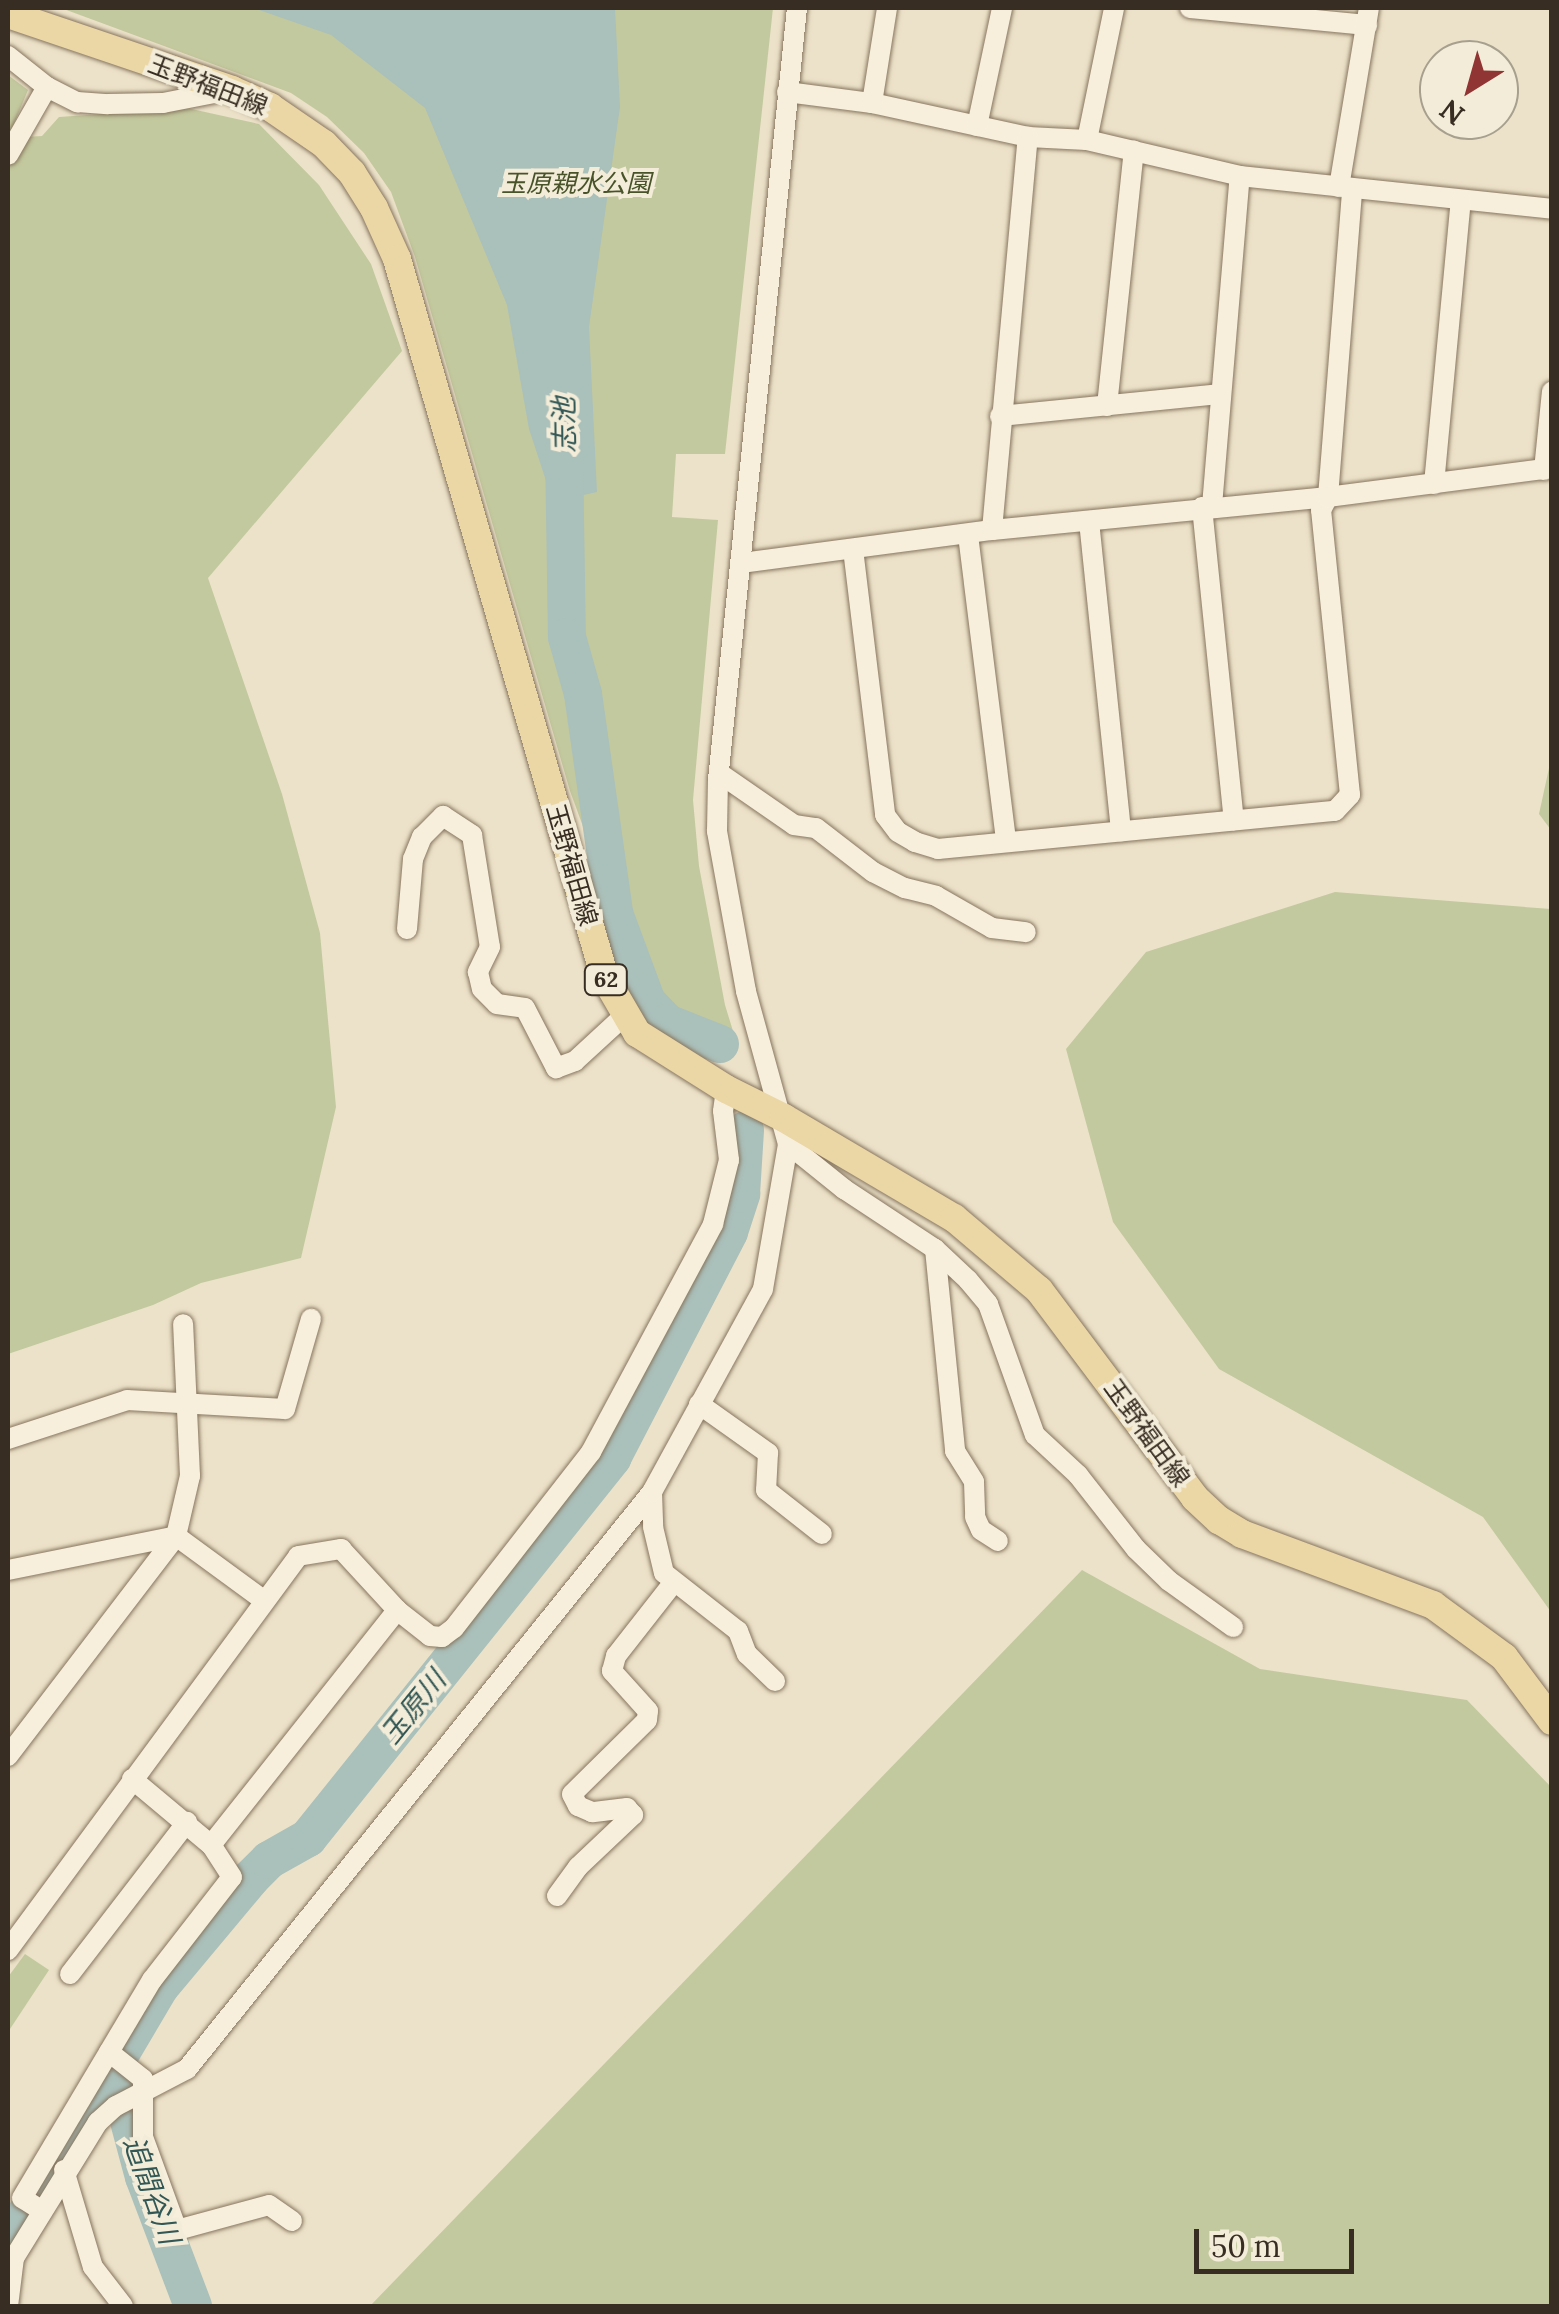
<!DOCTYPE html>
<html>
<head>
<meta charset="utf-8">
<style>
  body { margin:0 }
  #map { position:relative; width:1559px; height:2314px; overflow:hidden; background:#ece2c9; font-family:Lora,"Noto Sans JP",serif }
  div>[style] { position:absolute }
  .green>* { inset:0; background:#c3c99e }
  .water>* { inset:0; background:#aac0ba }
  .river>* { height:38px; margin:-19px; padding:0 19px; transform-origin:19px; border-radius:19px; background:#aac0ba }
  .roads { filter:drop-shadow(0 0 2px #87755f) drop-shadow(0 0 2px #87755f) }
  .minor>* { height:20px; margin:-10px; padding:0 10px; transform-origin:10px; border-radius:10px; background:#f7efdc }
  .major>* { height:28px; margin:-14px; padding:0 14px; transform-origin:14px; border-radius:14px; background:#ebd6a5 }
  span { translate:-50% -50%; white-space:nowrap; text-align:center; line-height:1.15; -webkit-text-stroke:8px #f3ecd8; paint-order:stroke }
  .shield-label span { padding:2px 8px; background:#f3ecd8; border:2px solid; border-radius:8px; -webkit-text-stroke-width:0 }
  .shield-label { font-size:22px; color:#382d22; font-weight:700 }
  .street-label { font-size:25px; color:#382d22 }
  .park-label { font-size:25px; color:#48532a; font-style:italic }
  .water-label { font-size:28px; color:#325755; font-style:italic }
  .frame { position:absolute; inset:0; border:10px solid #382d22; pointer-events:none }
  .north { position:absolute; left:1419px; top:40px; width:100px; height:100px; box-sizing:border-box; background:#f3ecd8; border:2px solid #a8a08f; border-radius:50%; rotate:217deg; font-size:28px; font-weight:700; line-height:40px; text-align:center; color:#382d22 }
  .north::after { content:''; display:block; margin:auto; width:35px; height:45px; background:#913534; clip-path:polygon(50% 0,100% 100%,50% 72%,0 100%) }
  .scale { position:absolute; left:1194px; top:2229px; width:160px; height:45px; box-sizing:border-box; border:5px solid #382d22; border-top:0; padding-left:12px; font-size:30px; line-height:35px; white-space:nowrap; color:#382d22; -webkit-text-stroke:8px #f3ecd8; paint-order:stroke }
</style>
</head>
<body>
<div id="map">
  <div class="green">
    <i style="clip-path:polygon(61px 8px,773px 8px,725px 454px,676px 454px,672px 517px,718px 520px,693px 800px,699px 866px,725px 1005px,737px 1044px,723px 1056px,704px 1059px,671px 1043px,646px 1022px,624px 985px,608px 939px,603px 881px,570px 791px,415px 257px,391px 192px,364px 153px,327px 117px,291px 93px)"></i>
    <i style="clip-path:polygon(8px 75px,28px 90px,8px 138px,42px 136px,59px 117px,187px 108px,259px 124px,319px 185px,371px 264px,402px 351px,208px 578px,282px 794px,320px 933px,336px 1107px,301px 1258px,201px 1283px,153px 1305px,8px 1354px)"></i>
    <i style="clip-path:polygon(1551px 759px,1551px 830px,1539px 814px)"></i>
    <i style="clip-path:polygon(1335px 892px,1551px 909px,1551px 1612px,1483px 1517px,1219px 1369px,1113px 1222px,1066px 1049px,1146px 952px)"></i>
    <i style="clip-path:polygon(1082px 1570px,1260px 1669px,1467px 1700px,1551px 1787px,1551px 2306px,370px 2306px)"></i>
    <i style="clip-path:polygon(25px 1954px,49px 1970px,8px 2032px,8px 1977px)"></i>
  </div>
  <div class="water">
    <i style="clip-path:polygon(253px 8px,615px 8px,620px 107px,589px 327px,597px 492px,553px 502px,529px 429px,507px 305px,425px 108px,331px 35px)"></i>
  </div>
  <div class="river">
    <i style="left:564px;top:450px;width:187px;rotate:89.1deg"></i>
    <i style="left:567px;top:637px;width:59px;rotate:74.3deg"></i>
    <i style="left:583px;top:694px;width:221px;rotate:81.9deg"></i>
    <i style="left:614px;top:913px;width:95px;rotate:69.7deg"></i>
    <i style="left:647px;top:1002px;width:29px;rotate:46deg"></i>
    <i style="left:667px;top:1023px;width:57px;rotate:21.6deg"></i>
    <i style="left:111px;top:2074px;width:39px;rotate:67deg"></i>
    <i style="left:126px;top:2110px;width:69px;rotate:75deg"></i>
    <i style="left:144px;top:2177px;width:138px;rotate:69.2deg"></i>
    <i style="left:8px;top:2244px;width:299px;rotate:-59.4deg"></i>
    <i style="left:160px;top:1987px;width:142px;rotate:-50.1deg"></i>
    <i style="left:251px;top:1878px;width:25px;rotate:-45deg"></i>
    <i style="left:269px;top:1860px;width:45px;rotate:-29.4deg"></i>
    <i style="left:308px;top:1838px;width:487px;rotate:-51.3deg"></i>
    <i style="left:612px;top:1458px;width:254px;rotate:-62.6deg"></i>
    <i style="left:729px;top:1232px;width:40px;rotate:-72deg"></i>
    <i style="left:741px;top:1194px;width:64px;rotate:-86.4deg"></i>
  </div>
  <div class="roads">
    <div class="minor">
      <i style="left:1190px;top:8px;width:178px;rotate:5.5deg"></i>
      <i style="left:8px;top:56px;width:50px;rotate:38.5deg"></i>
      <i style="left:47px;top:87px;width:78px;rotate:119.8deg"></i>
      <i style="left:47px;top:87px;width:34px;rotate:27deg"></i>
      <i style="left:77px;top:102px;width:31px;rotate:4deg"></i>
      <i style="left:108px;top:104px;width:55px;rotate:-1deg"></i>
      <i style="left:163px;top:103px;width:68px;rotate:-11deg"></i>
      <i style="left:787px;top:92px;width:86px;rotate:7.4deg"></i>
      <i style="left:872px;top:103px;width:160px;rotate:12.3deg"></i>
      <i style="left:1028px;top:137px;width:59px;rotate:2.9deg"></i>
      <i style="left:1087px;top:140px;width:157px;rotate:13.2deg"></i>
      <i style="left:1240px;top:176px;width:314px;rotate:6deg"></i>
      <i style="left:872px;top:103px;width:96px;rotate:-81deg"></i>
      <i style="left:977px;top:126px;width:121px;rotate:-78deg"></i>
      <i style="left:1087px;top:140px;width:135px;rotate:-78.4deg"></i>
      <i style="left:1339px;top:187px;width:181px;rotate:-80.5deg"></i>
      <i style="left:1107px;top:406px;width:257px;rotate:-84deg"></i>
      <i style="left:1000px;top:416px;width:220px;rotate:-5.7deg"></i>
      <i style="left:1544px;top:470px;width:79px;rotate:-84.2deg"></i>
      <i style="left:1434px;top:484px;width:285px;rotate:-84.6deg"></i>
      <i style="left:1212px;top:506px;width:331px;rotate:-85.2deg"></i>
      <i style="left:1202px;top:507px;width:315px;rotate:84.2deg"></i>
      <i style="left:1089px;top:521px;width:312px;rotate:84.1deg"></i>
      <i style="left:992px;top:530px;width:395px;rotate:-84.8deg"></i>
      <i style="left:968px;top:535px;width:309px;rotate:82.9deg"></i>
      <i style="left:853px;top:549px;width:268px;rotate:83.1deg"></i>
      <i style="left:885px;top:815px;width:21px;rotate:53deg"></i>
      <i style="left:898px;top:832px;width:20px;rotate:30deg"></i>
      <i style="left:915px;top:842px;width:24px;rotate:17deg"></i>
      <i style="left:938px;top:849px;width:399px;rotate:-5.5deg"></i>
      <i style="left:1335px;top:811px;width:22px;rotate:-47deg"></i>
      <i style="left:1350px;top:795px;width:286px;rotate:-95.8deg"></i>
      <i style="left:1321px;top:510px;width:15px;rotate:-62deg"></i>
      <i style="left:1328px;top:497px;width:309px;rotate:-85.5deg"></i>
      <i style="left:741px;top:563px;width:253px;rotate:-7.5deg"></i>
      <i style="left:992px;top:530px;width:338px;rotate:-5.6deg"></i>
      <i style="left:1328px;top:497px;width:226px;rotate:-7.4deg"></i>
      <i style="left:719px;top:773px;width:91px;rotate:34.7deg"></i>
      <i style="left:794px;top:825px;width:22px;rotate:8deg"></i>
      <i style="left:816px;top:828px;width:72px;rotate:37.7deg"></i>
      <i style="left:873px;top:872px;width:36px;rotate:27deg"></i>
      <i style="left:905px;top:888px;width:32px;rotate:14deg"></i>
      <i style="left:936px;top:896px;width:64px;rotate:29.7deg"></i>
      <i style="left:992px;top:928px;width:34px;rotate:7deg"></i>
      <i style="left:407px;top:929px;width:70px;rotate:-85.1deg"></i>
      <i style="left:413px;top:859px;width:24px;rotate:-68deg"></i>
      <i style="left:422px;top:837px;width:30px;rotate:-45deg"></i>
      <i style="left:443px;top:816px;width:35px;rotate:33deg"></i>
      <i style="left:472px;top:835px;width:113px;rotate:80.9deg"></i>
      <i style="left:490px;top:947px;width:28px;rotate:116deg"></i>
      <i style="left:478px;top:972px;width:17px;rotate:77deg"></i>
      <i style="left:482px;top:989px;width:21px;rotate:45deg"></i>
      <i style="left:497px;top:1004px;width:28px;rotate:8deg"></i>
      <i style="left:525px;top:1008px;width:68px;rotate:62.7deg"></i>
      <i style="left:556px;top:1068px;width:20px;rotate:-20deg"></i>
      <i style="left:575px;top:1061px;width:67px;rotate:-42.6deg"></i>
      <i style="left:788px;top:1144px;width:72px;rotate:38.8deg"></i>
      <i style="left:844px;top:1189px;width:109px;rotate:33.4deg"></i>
      <i style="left:935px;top:1249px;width:45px;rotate:43.2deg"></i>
      <i style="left:968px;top:1280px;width:31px;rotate:50deg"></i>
      <i style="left:988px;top:1304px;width:139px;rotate:70.3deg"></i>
      <i style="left:1035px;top:1435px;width:59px;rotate:42.9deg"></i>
      <i style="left:1078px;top:1475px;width:94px;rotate:51.9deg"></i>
      <i style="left:1136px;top:1549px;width:46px;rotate:44.1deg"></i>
      <i style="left:1169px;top:1581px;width:79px;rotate:35.7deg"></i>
      <i style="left:935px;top:1249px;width:203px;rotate:84.3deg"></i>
      <i style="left:955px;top:1451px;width:36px;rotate:58deg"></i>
      <i style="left:974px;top:1482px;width:35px;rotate:88deg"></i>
      <i style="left:975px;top:1517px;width:14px;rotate:65deg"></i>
      <i style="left:981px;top:1530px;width:20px;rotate:33deg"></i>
      <i style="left:699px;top:1404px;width:85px;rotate:35.4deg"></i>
      <i style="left:768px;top:1453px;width:37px;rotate:93deg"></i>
      <i style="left:766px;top:1490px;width:71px;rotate:38.2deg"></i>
      <i style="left:8px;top:1439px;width:125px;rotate:-18.1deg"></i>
      <i style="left:127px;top:1400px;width:158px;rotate:3.3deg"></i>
      <i style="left:285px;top:1409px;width:94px;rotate:-73.9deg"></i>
      <i style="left:652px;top:1492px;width:35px;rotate:88deg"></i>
      <i style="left:653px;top:1527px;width:47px;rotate:76.6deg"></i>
      <i style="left:664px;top:1573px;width:94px;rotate:38.1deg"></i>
      <i style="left:738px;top:1631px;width:25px;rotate:69deg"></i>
      <i style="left:747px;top:1654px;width:39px;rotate:44deg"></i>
      <i style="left:8px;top:1570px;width:171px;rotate:-11.4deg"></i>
      <i style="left:176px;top:1536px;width:107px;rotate:36.2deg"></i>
      <i style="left:8px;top:1756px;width:277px;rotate:-52.6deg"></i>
      <i style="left:176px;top:1536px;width:62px;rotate:-76.9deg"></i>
      <i style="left:190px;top:1476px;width:152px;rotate:-92.6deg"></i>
      <i style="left:211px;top:1845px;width:300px;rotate:-51.6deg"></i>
      <i style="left:557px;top:1896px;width:36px;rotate:-54deg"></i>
      <i style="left:578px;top:1867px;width:76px;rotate:-43.4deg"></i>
      <i style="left:633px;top:1815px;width:9px;rotate:-131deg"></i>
      <i style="left:627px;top:1808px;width:35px;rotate:173deg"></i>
      <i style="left:592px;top:1812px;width:15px;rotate:-157deg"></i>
      <i style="left:578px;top:1806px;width:13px;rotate:-117deg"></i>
      <i style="left:572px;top:1794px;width:105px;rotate:-44.6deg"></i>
      <i style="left:647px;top:1720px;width:9px;rotate:-84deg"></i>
      <i style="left:648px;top:1711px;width:54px;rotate:-132deg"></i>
      <i style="left:612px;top:1671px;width:16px;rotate:-75deg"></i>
      <i style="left:616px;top:1656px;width:94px;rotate:-51.9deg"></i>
      <i style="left:8px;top:1950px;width:489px;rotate:-53.6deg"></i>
      <i style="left:298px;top:1556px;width:44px;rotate:-9.2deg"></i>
      <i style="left:341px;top:1549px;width:83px;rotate:47.4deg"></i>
      <i style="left:397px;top:1610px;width:42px;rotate:38.2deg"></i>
      <i style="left:430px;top:1636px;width:12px;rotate:5deg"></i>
      <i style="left:442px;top:1637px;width:15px;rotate:-37deg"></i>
      <i style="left:454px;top:1628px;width:223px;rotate:-52.1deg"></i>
      <i style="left:591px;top:1452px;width:259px;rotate:-61.8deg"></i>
      <i style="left:713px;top:1224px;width:66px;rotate:-76deg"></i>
      <i style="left:729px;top:1160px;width:49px;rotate:-97deg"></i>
      <i style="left:723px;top:1111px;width:22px;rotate:-82deg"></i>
      <i style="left:70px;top:1974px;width:192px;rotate:-52.4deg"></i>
      <i style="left:109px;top:2052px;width:43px;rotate:38.5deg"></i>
      <i style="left:143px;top:2079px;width:58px;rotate:90deg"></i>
      <i style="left:143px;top:2137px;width:99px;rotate:69.9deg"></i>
      <i style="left:177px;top:2230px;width:95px;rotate:-15.2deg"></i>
      <i style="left:269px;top:2205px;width:28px;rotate:35deg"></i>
      <i style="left:64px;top:2170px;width:101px;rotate:73.4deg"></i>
      <i style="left:93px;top:2267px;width:49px;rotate:52.4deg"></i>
      <i style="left:41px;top:2210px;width:22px;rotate:-148deg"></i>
      <i style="left:22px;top:2198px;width:254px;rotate:-59.2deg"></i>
      <i style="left:152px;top:1980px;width:130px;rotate:-52.2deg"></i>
      <i style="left:232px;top:1877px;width:38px;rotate:-123deg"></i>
      <i style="left:211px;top:1845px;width:103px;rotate:-140.1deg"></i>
      <i style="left:8px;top:2306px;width:48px;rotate:-82.9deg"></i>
      <i style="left:14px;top:2258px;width:160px;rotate:-58.3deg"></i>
      <i style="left:98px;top:2122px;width:24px;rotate:-42deg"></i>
      <i style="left:116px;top:2106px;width:80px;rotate:-27.5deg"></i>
      <i style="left:187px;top:2069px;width:741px;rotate:-51.13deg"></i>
      <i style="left:652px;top:1492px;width:231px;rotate:-61.3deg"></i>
      <i style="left:763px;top:1289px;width:147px;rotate:-80.2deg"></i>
      <i style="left:788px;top:1144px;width:159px;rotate:-105.4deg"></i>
      <i style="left:746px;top:991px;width:163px;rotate:-100.3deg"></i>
      <i style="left:717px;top:831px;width:51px;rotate:-88.9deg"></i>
      <i style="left:718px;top:780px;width:776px;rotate:-84.16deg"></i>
    </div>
    <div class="major">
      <i style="left:8px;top:14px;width:237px;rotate:18.7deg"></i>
      <i style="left:232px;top:90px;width:42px;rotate:24.1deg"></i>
      <i style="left:270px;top:107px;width:65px;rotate:34.4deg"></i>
      <i style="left:324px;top:144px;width:40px;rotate:46deg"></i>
      <i style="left:352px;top:173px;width:41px;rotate:57.8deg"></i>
      <i style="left:374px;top:208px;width:56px;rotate:65.7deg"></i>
      <i style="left:397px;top:259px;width:748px;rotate:73.87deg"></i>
      <i style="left:605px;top:978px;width:64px;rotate:59.8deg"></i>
      <i style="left:637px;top:1033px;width:105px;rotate:32.2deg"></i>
      <i style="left:726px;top:1089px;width:65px;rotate:26.6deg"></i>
      <i style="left:784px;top:1118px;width:197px;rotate:30.5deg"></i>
      <i style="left:954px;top:1218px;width:111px;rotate:40.3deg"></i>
      <i style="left:1039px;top:1290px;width:260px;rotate:53.1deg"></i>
      <i style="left:1195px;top:1498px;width:33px;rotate:43deg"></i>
      <i style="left:1219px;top:1520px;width:27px;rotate:31deg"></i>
      <i style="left:1242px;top:1534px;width:204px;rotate:20.4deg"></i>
      <i style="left:1433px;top:1605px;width:88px;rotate:36.2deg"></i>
      <i style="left:1504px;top:1657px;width:80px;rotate:53.1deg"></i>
    </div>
  </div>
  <div class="shield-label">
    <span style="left:606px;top:980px">62</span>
  </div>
  <div class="street-label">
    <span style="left:208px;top:85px;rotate:21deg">玉野福田線</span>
    <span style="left:572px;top:865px;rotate:74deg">玉野福田線</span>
    <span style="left:1147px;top:1433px;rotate:54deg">玉野福田線</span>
  </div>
  <div class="park-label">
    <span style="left:576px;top:183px">玉原親水公園</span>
  </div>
  <div class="water-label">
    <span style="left:564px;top:425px;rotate:-91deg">志池</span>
    <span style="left:413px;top:1707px;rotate:-51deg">玉原川</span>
    <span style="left:152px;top:2190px;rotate:70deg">追間谷川</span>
  </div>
  <div class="frame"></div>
  <div class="north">N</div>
  <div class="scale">50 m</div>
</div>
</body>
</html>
